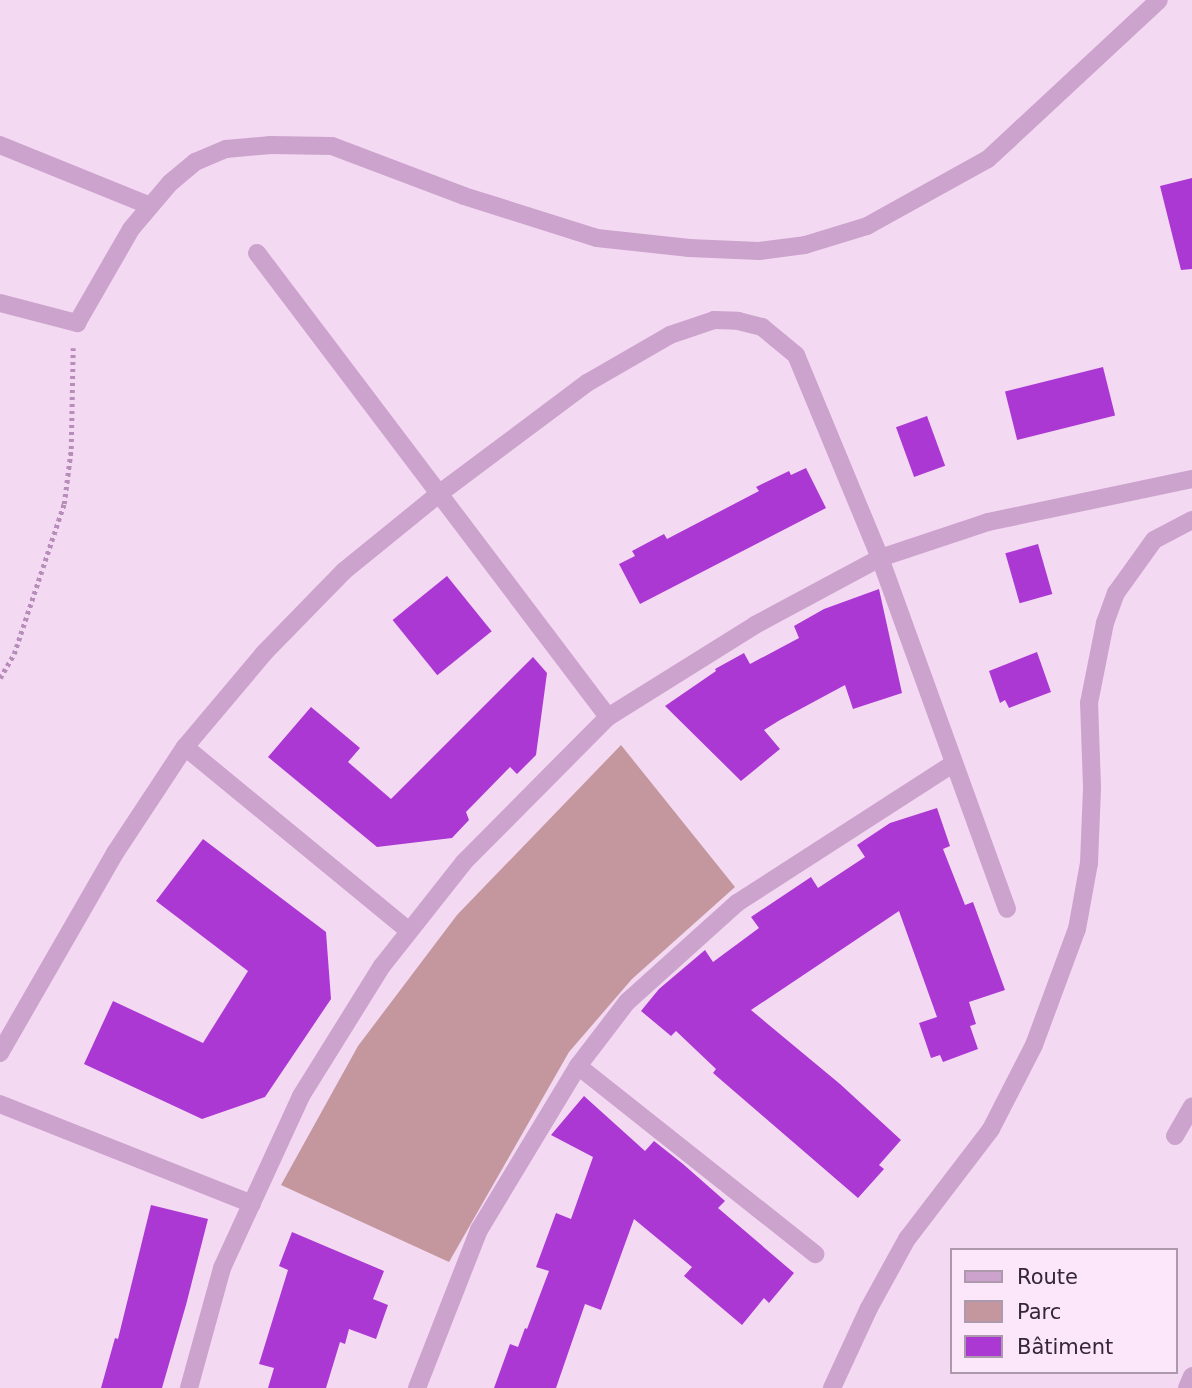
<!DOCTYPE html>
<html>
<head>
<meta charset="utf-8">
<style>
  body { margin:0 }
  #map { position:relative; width:1192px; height:1388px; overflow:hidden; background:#f4d9f3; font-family:"DejaVu Sans",sans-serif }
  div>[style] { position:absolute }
  .green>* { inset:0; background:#c4979e }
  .building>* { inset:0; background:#ac38d3; transform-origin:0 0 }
  .path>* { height:4.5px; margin-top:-2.25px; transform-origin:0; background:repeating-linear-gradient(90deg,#b78db9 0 3.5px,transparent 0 7px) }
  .service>* { height:18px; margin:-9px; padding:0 9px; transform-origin:9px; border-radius:9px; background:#cca3cd }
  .minor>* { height:18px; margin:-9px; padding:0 9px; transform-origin:9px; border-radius:9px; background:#cca3cd }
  span { translate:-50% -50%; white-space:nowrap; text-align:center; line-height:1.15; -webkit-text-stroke:7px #fbe6fa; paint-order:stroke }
  .legend { position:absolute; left:950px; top:1248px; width:228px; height:126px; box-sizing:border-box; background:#fbe6fa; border:2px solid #ac99ac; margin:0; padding:9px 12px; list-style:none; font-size:21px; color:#352638 }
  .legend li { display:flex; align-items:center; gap:14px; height:35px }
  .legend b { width:35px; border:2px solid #ac99ac }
</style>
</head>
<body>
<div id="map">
  <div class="green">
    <i style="clip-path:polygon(621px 745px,735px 887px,632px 979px,569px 1052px,449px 1262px,281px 1185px,358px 1046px,457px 915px)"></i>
  </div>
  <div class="building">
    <i style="clip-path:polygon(1192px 178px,1192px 269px,1181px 270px,1160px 186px)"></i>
    <i style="left:1103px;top:367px;width:50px;height:101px;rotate:76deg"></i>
    <i style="left:927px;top:416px;width:53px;height:33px;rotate:70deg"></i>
    <i style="clip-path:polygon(806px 468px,826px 508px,640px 604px,619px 564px,635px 556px,632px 551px,664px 534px,667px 539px,759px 491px,756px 487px,789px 471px,791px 475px)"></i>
    <i style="left:1038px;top:544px;width:52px;height:34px;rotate:74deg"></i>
    <i style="left:447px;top:576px;width:71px;height:70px;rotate:51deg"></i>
    <i style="clip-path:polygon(879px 589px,902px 693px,853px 709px,845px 685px,780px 720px,764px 730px,780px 749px,741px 781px,665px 706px,716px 671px,715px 669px,744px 653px,750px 664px,799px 638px,794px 626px,824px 609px)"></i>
    <i style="clip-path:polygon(1037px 652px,1051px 692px,1009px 708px,1005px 700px,1000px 703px,989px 671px)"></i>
    <i style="clip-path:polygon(533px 657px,547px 673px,536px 755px,517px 774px,510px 767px,466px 812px,469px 820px,452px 838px,377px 847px,268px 757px,311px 707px,360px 748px,348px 762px,391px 799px)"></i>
    <i style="clip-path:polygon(937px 808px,950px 846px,943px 849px,965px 905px,973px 902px,1005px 990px,969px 1002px,976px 1024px,970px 1026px,978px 1049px,943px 1062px,940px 1055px,931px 1058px,919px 1023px,937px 1017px,899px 911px,751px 1010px,840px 1084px,901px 1140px,879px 1165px,884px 1169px,858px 1198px,713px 1073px,716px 1069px,676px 1031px,671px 1036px,641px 1011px,659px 989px,705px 950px,713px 962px,759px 928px,751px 917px,811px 877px,818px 888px,865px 857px,857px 845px,890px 823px)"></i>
    <i style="clip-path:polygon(203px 839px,326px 932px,331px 999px,265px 1097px,202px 1119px,84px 1064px,113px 1001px,203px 1043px,248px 971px,156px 901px)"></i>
    <i style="clip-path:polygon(584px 1096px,645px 1151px,654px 1141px,683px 1164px,725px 1201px,718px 1208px,794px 1273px,769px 1303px,764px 1298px,742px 1325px,684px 1276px,692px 1267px,634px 1219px,601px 1310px,585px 1304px,556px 1388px,494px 1388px,510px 1344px,518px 1347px,525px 1328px,527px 1329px,549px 1271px,536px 1267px,556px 1213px,571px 1219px,593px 1157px,551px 1135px)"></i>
    <i style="clip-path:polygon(151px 1205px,208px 1219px,186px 1305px,162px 1388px,101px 1388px,115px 1338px,118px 1339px)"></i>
    <i style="clip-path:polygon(292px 1232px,384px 1271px,373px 1299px,388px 1305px,376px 1339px,349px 1329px,345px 1344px,340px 1342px,326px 1388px,268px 1388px,274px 1368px,259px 1364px,288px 1270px,279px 1266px)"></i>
  </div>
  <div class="path">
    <i style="left:0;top:678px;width:28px;rotate:-60deg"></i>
    <i style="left:14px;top:654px;width:158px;rotate:-71.6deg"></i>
    <i style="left:64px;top:504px;width:55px;rotate:-82.7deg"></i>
    <i style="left:71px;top:449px;width:101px;rotate:-88.9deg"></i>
  </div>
  <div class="service">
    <i style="left:0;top:145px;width:160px;rotate:22.1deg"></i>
    <i style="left:185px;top:747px;width:288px;rotate:39.4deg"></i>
    <i style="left:578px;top:1066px;width:303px;rotate:38.4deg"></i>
    <i style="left:0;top:1104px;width:271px;rotate:21.6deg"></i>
    <i style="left:832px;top:1388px;width:88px;rotate:-65.2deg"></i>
    <i style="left:869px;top:1308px;width:79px;rotate:-61.2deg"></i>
    <i style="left:907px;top:1239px;width:138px;rotate:-52.6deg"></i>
    <i style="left:991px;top:1129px;width:94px;rotate:-62.9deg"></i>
    <i style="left:1034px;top:1045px;width:124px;rotate:-69.7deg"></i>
    <i style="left:1077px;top:929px;width:67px;rotate:-79.7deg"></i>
    <i style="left:1089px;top:863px;width:76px;rotate:-87.7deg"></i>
    <i style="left:1092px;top:787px;width:84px;rotate:-92deg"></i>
    <i style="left:1089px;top:703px;width:82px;rotate:-78.7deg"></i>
    <i style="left:1105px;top:623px;width:32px;rotate:-70deg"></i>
    <i style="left:1116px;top:593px;width:65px;rotate:-54.4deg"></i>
    <i style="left:1154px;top:540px;width:43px;rotate:-27.8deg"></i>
  </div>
  <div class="minor">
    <i style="left:257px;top:253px;width:582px;rotate:52.89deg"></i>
    <i style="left:0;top:303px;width:80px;rotate:14.6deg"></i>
    <i style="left:77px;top:323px;width:108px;rotate:-60.1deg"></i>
    <i style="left:131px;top:229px;width:60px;rotate:-49.7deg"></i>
    <i style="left:170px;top:183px;width:33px;rotate:-40deg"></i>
    <i style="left:195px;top:162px;width:34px;rotate:-23deg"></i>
    <i style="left:226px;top:149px;width:45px;rotate:-5.1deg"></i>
    <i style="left:271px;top:145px;width:61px;rotate:0.9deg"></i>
    <i style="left:332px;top:146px;width:141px;rotate:20.7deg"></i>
    <i style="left:464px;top:196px;width:139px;rotate:17.5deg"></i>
    <i style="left:597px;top:238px;width:93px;rotate:6.2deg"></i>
    <i style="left:689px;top:248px;width:70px;rotate:2.5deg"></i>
    <i style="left:759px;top:251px;width:46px;rotate:-7.4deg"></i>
    <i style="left:805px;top:245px;width:65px;rotate:-17deg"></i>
    <i style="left:867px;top:226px;width:138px;rotate:-29deg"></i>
    <i style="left:988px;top:159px;width:233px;rotate:-42.9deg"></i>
    <i style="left:0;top:1053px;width:231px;rotate:-60.1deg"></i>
    <i style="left:115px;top:853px;width:127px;rotate:-56.6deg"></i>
    <i style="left:185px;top:747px;width:124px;rotate:-49.9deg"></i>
    <i style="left:265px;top:652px;width:113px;rotate:-45.7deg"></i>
    <i style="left:344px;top:571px;width:124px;rotate:-39.1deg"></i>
    <i style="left:440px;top:493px;width:184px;rotate:-36.8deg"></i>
    <i style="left:587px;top:383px;width:96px;rotate:-30deg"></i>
    <i style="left:670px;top:335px;width:46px;rotate:-18.8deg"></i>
    <i style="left:714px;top:320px;width:24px;rotate:2deg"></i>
    <i style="left:738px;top:321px;width:25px;rotate:14deg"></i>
    <i style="left:762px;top:327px;width:44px;rotate:39.5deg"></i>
    <i style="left:796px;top:355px;width:220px;rotate:67.5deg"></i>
    <i style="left:880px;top:558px;width:373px;rotate:70.1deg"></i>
    <i style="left:1175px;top:1136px;width:34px;rotate:-60deg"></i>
    <i style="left:189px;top:1388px;width:124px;rotate:-74.6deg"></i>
    <i style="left:222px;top:1268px;width:189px;rotate:-65.3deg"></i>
    <i style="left:301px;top:1096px;width:153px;rotate:-58.1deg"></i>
    <i style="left:382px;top:966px;width:132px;rotate:-51.7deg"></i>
    <i style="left:464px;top:862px;width:204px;rotate:-45.2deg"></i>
    <i style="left:608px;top:717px;width:173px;rotate:-32deg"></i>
    <i style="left:755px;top:625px;width:142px;rotate:-28.2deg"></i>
    <i style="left:880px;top:558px;width:114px;rotate:-18.4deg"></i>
    <i style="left:988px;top:522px;width:208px;rotate:-11.9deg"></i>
    <i style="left:417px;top:1388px;width:170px;rotate:-68.6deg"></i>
    <i style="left:479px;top:1230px;width:192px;rotate:-58.9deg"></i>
    <i style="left:578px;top:1066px;width:81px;rotate:-52.6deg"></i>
    <i style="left:627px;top:1002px;width:148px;rotate:-42deg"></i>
    <i style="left:737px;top:903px;width:257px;rotate:-32.8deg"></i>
    <i style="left:1187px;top:1388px;width:13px;rotate:-67deg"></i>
  </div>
  <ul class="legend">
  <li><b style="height:9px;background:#cca3cd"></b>Route</li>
  <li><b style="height:19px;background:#c4979e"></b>Parc</li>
  <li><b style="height:19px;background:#ac38d3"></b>Bâtiment</li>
  </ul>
</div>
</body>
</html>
